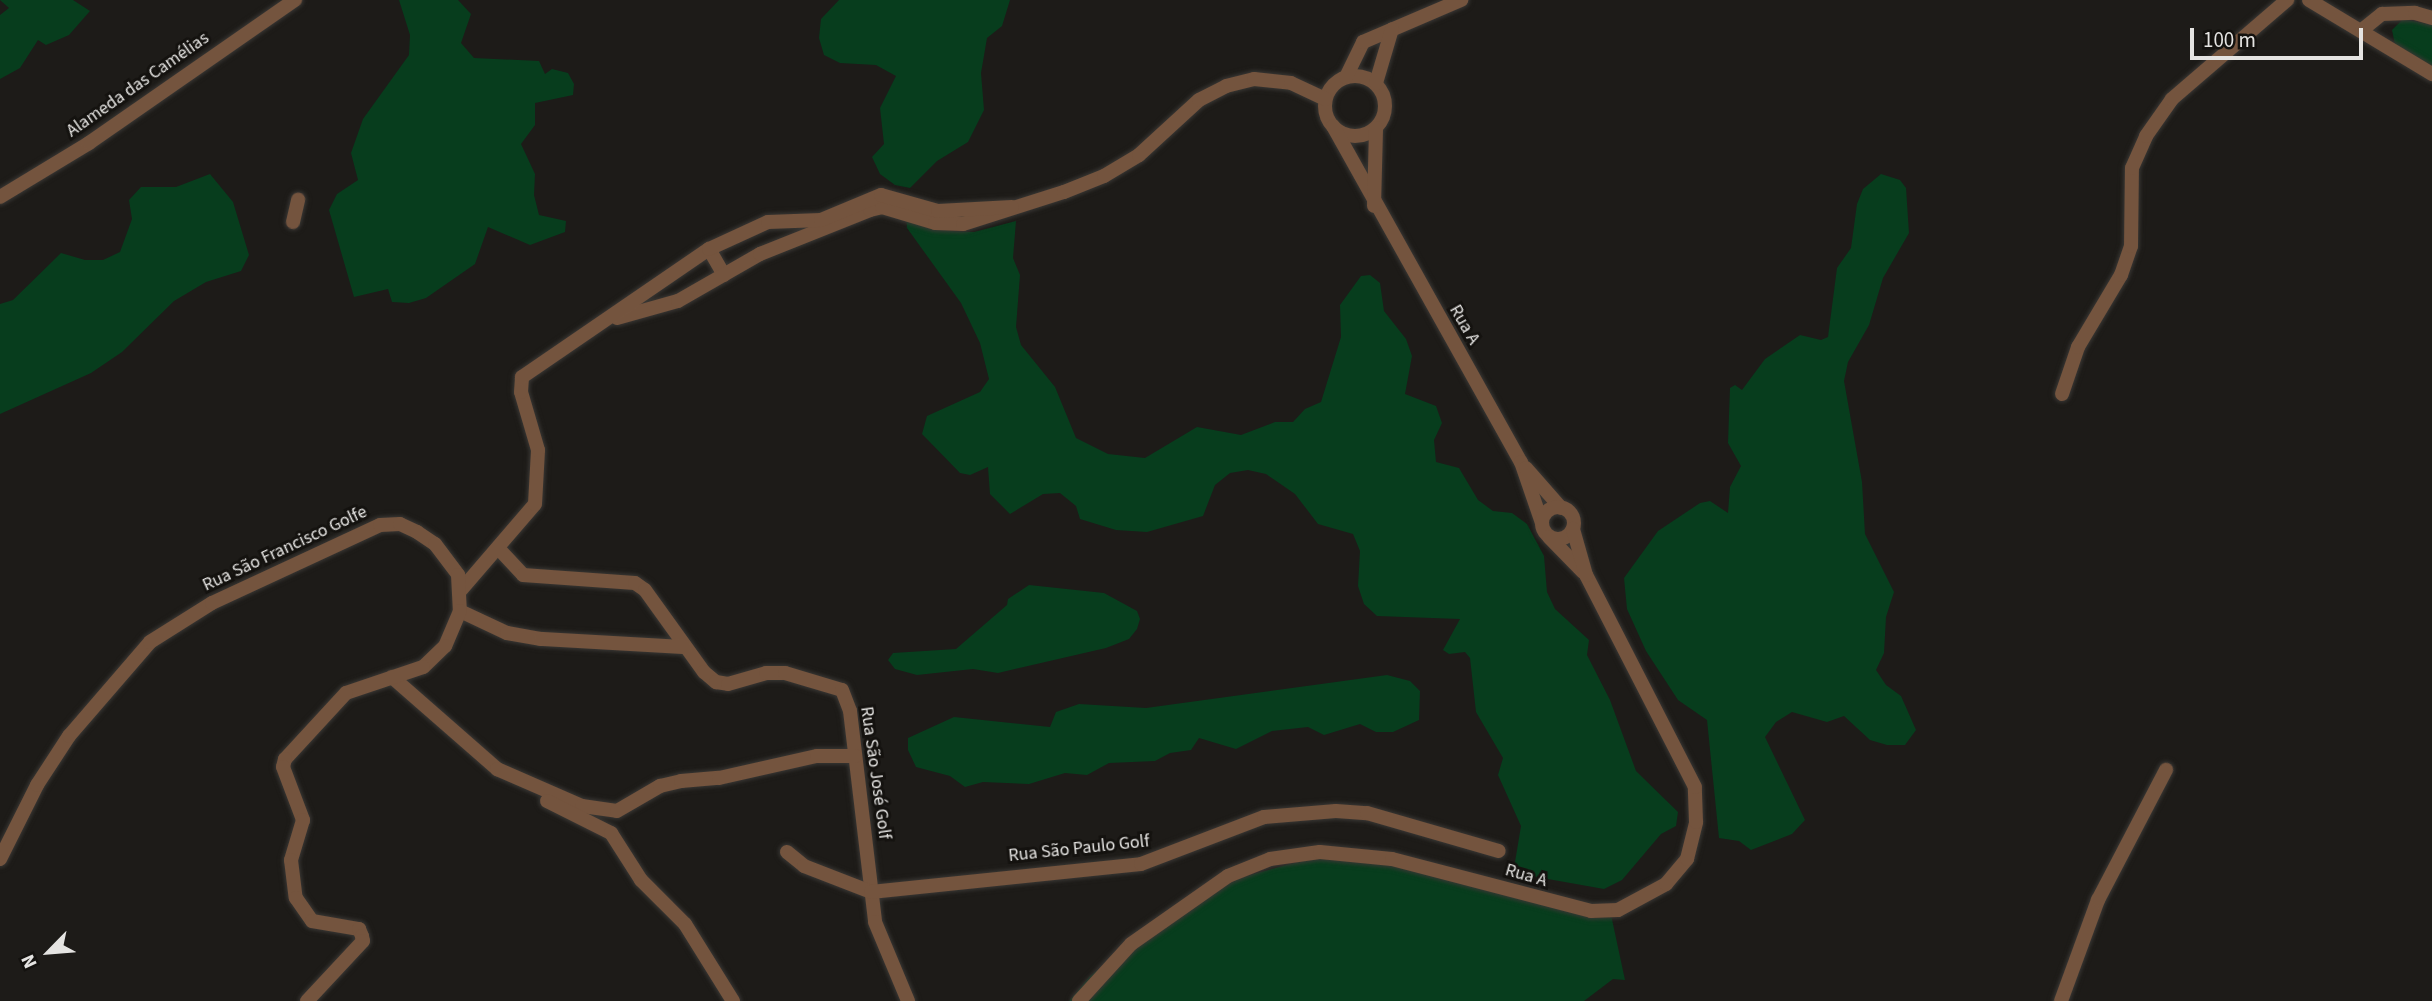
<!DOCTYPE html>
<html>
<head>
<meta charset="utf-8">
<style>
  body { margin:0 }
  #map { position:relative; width:2432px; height:1001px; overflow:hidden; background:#1d1b18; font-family:"Source Sans 3",sans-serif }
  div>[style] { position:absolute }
  .green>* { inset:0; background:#073d1d }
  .roads { filter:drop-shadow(0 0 2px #393734) drop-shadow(0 0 2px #393734) }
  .minor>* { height:14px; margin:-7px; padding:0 7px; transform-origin:7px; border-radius:7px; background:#74543e }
  .minor>.ring { margin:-7px; padding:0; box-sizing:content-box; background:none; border:14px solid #74543e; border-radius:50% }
  span { translate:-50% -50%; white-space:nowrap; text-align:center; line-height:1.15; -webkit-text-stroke:6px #14120f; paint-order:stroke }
  .street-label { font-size:18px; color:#e5e4e2 }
  .north { position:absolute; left:14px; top:917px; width:70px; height:70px; -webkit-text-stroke:5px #14120f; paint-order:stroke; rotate:245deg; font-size:19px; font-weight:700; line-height:28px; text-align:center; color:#e5e4e2 }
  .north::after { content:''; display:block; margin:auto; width:24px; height:32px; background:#e5e4e2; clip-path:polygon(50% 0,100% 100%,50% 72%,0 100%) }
  .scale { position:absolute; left:2190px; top:28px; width:173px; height:32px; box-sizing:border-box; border:4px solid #e5e4e2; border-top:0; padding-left:9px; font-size:21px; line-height:24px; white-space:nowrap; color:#e5e4e2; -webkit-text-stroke:5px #14120f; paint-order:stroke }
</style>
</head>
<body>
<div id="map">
  <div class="green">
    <i style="clip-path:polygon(0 0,73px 0,90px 11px,69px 35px,46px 45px,38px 40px,20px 68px,0 79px,0 15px,9px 8px)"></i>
    <i style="clip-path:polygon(399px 0,458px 0,471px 14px,461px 43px,474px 58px,539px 61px,545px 74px,552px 69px,568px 73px,574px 84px,573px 95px,535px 103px,535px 125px,521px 144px,535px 174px,534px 195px,539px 215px,566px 221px,565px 232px,530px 245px,488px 227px,475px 264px,426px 298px,409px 303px,392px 302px,388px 289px,354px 297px,329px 210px,337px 194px,358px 180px,351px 153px,363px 119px,409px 55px,410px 35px)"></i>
    <i style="clip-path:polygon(839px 0,1010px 0,1002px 26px,987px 38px,981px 73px,984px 110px,968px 142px,937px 161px,910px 188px,895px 185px,880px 174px,872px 157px,884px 144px,880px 108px,896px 76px,876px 65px,840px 63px,824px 55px,819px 38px,821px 19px)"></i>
    <i style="clip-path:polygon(2403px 19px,2432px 25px,2432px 66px,2395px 45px,2392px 30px)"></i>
    <i style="clip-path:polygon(210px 174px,233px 202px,249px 255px,241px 271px,206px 282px,174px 301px,122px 352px,91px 373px,0 414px,0 304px,13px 300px,61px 253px,85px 260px,103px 260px,120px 252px,132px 219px,129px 200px,141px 187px,176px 187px)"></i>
    <i style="clip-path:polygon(1881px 174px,1900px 180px,1906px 188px,1909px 233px,1883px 278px,1869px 325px,1848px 362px,1844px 381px,1862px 482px,1865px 534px,1894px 592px,1886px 617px,1884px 653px,1876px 670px,1886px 685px,1901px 696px,1916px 730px,1905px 745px,1887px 745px,1870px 740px,1844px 716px,1827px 722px,1792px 712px,1776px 722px,1765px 737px,1805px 820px,1792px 834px,1751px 850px,1739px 841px,1719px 838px,1707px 720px,1678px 700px,1646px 651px,1627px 609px,1624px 578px,1658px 531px,1700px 503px,1710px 501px,1728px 513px,1730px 487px,1741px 466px,1728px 443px,1730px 388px,1735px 385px,1742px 390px,1765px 359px,1800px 335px,1821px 340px,1828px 337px,1837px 268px,1851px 248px,1857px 204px,1863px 189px)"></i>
    <i style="clip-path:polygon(906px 215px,951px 231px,974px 232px,1016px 221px,1013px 258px,1020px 275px,1016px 327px,1021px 345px,1055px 387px,1076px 438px,1108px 454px,1145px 458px,1197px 427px,1241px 435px,1275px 422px,1293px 422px,1305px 409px,1321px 402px,1341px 337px,1340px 305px,1361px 276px,1370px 275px,1380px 283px,1384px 311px,1406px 339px,1412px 356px,1405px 394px,1436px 406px,1442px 423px,1434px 440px,1436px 462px,1459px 468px,1478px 500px,1493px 511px,1512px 513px,1527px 524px,1544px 556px,1547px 592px,1555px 609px,1589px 640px,1587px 655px,1610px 700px,1636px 771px,1678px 812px,1676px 826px,1661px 834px,1622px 880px,1604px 889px,1520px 874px,1514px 868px,1521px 826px,1498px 775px,1503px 758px,1476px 712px,1470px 658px,1465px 652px,1449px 654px,1443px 650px,1460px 619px,1377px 616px,1364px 604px,1358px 586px,1360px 551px,1353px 534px,1318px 524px,1295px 494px,1266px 474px,1248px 470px,1230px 473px,1215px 485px,1203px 516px,1147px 532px,1116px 530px,1080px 519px,1076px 506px,1060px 493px,1043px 494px,1010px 514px,990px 494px,988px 467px,970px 475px,960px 473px,922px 434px,927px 416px,980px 392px,989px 379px,980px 343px,961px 303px,907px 228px)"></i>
    <i style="clip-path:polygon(1029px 585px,1104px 593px,1137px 611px,1140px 619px,1137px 629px,1129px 639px,1106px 648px,998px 673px,973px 669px,917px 675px,895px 669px,888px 660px,893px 653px,956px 649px,1007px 605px,1008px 599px)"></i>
    <i style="clip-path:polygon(1387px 675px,1410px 681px,1420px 691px,1419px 720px,1393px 732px,1376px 732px,1360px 724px,1324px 735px,1308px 727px,1272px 731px,1236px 749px,1199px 738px,1191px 750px,1170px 753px,1155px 761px,1109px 763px,1087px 775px,1065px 773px,1029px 784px,983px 782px,965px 787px,950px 776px,916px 767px,908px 750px,908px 738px,954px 717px,1050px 727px,1056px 712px,1079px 704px,1146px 708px)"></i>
    <i style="clip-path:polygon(1355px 855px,1610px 910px,1625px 980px,1613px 979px,1584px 1001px,1069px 1001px,1090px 976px,1120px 952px,1235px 879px,1301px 861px)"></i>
  </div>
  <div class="roads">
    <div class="minor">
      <i style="left:2309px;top:0;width:144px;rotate:31deg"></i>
      <i style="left:2362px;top:30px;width:26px;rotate:-39deg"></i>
      <i style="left:2382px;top:14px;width:33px;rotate:-2deg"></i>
      <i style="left:2415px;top:13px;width:18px;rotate:16deg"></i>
      <i class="ring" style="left:1325px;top:76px;width:46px;height:46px"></i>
      <i style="left:1346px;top:77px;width:39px;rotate:-64deg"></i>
      <i style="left:1363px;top:42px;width:107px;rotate:-23.2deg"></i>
      <i style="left:1376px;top:83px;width:56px;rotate:-73.5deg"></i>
      <i style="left:1333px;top:126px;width:385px;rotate:60.8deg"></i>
      <i style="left:1521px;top:462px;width:65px;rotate:71deg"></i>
      <i style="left:0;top:197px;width:104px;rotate:-31.2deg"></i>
      <i style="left:89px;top:143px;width:251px;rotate:-34.8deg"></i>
      <i style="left:1374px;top:206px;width:78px;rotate:-88.5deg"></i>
      <i style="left:293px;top:222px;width:23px;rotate:-77deg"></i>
      <i style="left:709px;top:249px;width:30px;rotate:60deg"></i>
      <i style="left:617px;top:318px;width:63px;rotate:-15.6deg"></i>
      <i style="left:678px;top:301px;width:95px;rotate:-29.8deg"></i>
      <i style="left:760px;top:254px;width:118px;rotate:-21.8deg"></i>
      <i style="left:870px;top:210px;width:12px;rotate:-14deg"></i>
      <i style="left:882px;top:207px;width:55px;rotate:16.8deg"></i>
      <i style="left:935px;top:223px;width:28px;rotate:2deg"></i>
      <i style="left:963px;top:224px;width:106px;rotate:-17.6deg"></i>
      <i style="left:1064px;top:192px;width:43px;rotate:-21.8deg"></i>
      <i style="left:1104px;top:176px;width:41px;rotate:-31deg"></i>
      <i style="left:1139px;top:155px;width:81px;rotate:-42.5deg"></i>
      <i style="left:1199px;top:100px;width:30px;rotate:-27deg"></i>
      <i style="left:1226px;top:86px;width:29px;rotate:-14deg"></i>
      <i style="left:1254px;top:79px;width:37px;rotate:6deg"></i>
      <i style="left:1291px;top:83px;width:38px;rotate:25deg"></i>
      <i style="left:2062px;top:394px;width:50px;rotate:-71.2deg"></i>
      <i style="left:2078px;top:347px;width:84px;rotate:-59.2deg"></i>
      <i style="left:2121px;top:275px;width:31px;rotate:-71deg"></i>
      <i style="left:2131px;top:246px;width:78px;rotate:-89.3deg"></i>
      <i style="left:2132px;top:168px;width:35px;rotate:-66deg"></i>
      <i style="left:2146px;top:136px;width:45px;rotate:-54.9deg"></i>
      <i style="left:2172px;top:99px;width:152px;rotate:-40.7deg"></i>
      <i style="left:1526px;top:468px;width:53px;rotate:48.8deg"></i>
      <i class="ring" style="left:1542px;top:507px;width:18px;height:18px"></i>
      <i style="left:1549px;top:537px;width:49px;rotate:45.8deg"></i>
      <i style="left:498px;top:548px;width:37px;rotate:47deg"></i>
      <i style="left:523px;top:575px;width:112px;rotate:4.1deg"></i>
      <i style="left:635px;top:583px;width:12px;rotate:35deg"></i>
      <i style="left:645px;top:590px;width:101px;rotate:54.3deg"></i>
      <i style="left:704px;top:672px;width:16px;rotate:40deg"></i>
      <i style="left:716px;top:682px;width:12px;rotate:9deg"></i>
      <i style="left:728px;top:684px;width:40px;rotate:-16deg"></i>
      <i style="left:766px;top:673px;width:19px"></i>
      <i style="left:785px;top:673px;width:59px;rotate:16.6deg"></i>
      <i style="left:842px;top:690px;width:22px;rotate:69deg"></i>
      <i style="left:850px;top:711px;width:212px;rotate:83.2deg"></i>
      <i style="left:875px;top:922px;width:86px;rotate:67.3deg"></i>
      <i style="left:461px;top:590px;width:113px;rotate:-49.3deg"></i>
      <i style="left:535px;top:504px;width:54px;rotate:-86.8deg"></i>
      <i style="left:538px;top:450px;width:60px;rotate:-106.3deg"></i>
      <i style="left:521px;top:392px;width:15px;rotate:-86deg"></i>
      <i style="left:522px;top:377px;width:227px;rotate:-34.4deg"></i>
      <i style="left:709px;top:249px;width:65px;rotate:-24.6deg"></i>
      <i style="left:768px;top:222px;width:53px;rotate:-2.2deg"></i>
      <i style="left:821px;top:220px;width:65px;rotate:-22.6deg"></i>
      <i style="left:881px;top:195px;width:59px;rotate:15.7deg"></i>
      <i style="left:938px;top:211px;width:74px;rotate:-3.1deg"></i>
      <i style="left:460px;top:611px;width:52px;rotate:25.1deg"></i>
      <i style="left:507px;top:633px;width:35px;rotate:10deg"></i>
      <i style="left:541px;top:639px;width:144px;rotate:3.2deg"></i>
      <i style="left:392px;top:677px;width:140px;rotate:41.2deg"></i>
      <i style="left:497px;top:769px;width:93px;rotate:23.5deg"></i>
      <i style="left:582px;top:806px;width:35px;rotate:8deg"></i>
      <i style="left:617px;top:811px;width:50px;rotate:-30.2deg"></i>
      <i style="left:660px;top:786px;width:22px;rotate:-13deg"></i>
      <i style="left:681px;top:781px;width:38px;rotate:-5deg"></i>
      <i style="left:719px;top:778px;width:100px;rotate:-12.7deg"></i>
      <i style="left:817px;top:756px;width:38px"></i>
      <i style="left:547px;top:801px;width:72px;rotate:26.6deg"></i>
      <i style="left:611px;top:833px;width:56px;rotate:57.4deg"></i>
      <i style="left:641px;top:880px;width:62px;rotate:45deg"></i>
      <i style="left:685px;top:924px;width:91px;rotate:58.1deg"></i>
      <i style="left:787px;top:852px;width:22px;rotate:39deg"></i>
      <i style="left:804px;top:866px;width:72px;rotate:21.2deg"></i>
      <i style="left:871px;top:892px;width:271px;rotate:-5.9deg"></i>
      <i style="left:1141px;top:864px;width:132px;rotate:-20.9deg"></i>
      <i style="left:1264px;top:817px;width:72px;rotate:-4.8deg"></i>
      <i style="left:1336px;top:811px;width:31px;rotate:4deg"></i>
      <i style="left:1367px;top:813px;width:137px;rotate:16.1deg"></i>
      <i style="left:0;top:859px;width:83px;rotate:-63.4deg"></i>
      <i style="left:37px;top:785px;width:59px;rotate:-56.9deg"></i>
      <i style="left:69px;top:736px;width:124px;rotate:-49.2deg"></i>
      <i style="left:150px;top:642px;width:73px;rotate:-32.2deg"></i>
      <i style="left:212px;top:603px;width:185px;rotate:-24.9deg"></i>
      <i style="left:380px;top:525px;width:20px;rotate:-3deg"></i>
      <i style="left:400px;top:524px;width:19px;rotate:25deg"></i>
      <i style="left:417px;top:532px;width:22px;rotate:34deg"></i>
      <i style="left:435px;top:544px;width:39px;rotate:53deg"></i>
      <i style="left:458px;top:575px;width:36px;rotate:87deg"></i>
      <i style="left:460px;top:611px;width:38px;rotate:113deg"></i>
      <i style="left:445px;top:646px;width:30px;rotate:136deg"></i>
      <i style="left:423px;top:667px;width:81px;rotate:161.3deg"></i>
      <i style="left:346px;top:693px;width:90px;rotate:132.7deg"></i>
      <i style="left:285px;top:759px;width:8px;rotate:104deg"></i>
      <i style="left:283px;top:767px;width:57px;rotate:69.3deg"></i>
      <i style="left:303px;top:820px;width:42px;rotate:106.7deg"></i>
      <i style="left:291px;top:860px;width:38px;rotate:83deg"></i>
      <i style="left:296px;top:898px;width:28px;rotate:55deg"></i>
      <i style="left:312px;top:921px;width:48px;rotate:9.7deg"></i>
      <i style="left:359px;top:929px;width:8px;rotate:67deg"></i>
      <i style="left:362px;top:936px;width:5px;rotate:79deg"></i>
      <i style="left:363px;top:941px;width:82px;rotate:133deg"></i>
      <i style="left:1079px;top:1001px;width:77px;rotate:-47.6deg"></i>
      <i style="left:1131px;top:944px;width:118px;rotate:-35deg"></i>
      <i style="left:1228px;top:876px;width:45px;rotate:-22deg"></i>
      <i style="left:1270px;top:859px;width:50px;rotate:-8deg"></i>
      <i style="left:1320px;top:852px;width:72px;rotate:5.6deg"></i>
      <i style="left:1392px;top:859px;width:206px;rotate:14.6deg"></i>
      <i style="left:1591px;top:911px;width:27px;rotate:-2deg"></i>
      <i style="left:1618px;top:910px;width:55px;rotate:-28.4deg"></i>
      <i style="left:1666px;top:884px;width:33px;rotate:-50deg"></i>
      <i style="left:1687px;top:859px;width:38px;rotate:-76deg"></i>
      <i style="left:1696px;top:822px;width:35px;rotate:-92deg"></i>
      <i style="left:1695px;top:787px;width:238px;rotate:-117.2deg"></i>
      <i style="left:1586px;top:575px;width:48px;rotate:-105.8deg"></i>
      <i style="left:2061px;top:1001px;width:108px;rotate:-69.9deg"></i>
      <i style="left:2098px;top:900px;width:147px;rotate:-62.4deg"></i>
    </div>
  </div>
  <div class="street-label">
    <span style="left:138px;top:85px;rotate:-35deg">Alameda das Camélias</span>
    <span style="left:1464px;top:325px;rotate:60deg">Rua A</span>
    <span style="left:285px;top:549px;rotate:-25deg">Rua São Francisco Golfe</span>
    <span style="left:875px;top:773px;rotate:82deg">Rua São José Golf</span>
    <span style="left:1079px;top:849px;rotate:-6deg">Rua São Paulo Golf</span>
    <span style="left:1526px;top:876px;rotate:16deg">Rua A</span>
  </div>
  <div class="north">N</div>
  <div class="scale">100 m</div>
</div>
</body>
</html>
